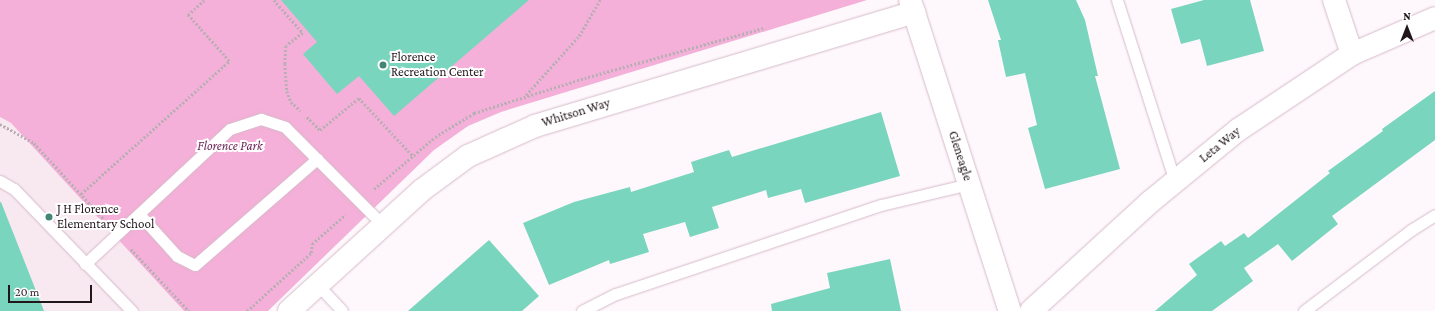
<!DOCTYPE html>
<html>
<head>
<meta charset="utf-8">
<style>
  body { margin:0 }
  #map { position:relative; width:1435px; height:311px; overflow:hidden; background:#fef8fc; font-family:"Crimson Pro",serif }
  div>[style] { position:absolute }
  .built>* { inset:0; background:#f8e9f1 }
  .green>* { inset:0; background:#f4b0d8 }
  .building>* { inset:0; background:#79d5bd }
  .path>* { height:2.5px; margin-top:-1.25px; transform-origin:0; background:repeating-linear-gradient(90deg,#b7afb4 0 2px,transparent 0 4px) }
  .roads { filter:drop-shadow(0 0 1px #d7baca) drop-shadow(0 0 1px #d7baca) }
  .service>* { height:11px; margin:-5.5px; padding:0 5.5px; transform-origin:5.5px; border-radius:5.5px; background:#fff }
  .minor>* { height:22px; margin:-11px; padding:0 11px; transform-origin:11px; border-radius:11px; background:#fff }
  .dots>* { width:11px; height:11px; translate:-50% -50%; box-sizing:border-box; border:2px solid #fff; border-radius:50% }
  span { translate:-50% -50%; white-space:nowrap; text-align:center; line-height:1.15; -webkit-text-stroke:4px #fff; paint-order:stroke }
  .poi-label { font-size:13px; color:#21161c }
  .left { translate:0 -50%; text-align:left }
  .street-label { font-size:13px; color:#21161c }
  .park-label { font-size:13px; color:#6b1e53; font-style:italic }
  .north { position:absolute; left:1387px; top:8px; width:40px; height:40px; -webkit-text-stroke:3px #fff; paint-order:stroke; rotate:0deg; font-size:11px; font-weight:700; line-height:16px; text-align:center; color:#21161c }
  .north::after { content:''; display:block; margin:auto; width:14px; height:18px; background:#21161c; clip-path:polygon(50% 0,100% 100%,50% 72%,0 100%) }
  .scale { position:absolute; left:8px; top:285px; width:84px; height:18px; box-sizing:border-box; border:2px solid #21161c; border-top:0; padding-left:5px; font-size:12px; line-height:14px; white-space:nowrap; color:#21161c; -webkit-text-stroke:3px #fff; paint-order:stroke }
</style>
</head>
<body>
<div id="map">
  <div class="built">
    <i style="clip-path:polygon(0 117px,11px 123px,184px 311px,0 311px)"></i>
  </div>
  <div class="green">
    <i style="clip-path:polygon(0 0,867px 0,501px 112px,468px 126px,434px 150px,268px 311px,184px 311px,11px 123px,0 117px)"></i>
  </div>
  <div class="building">
    <i style="clip-path:polygon(281px 0,529px 0,394px 116px,359px 76px,337px 94px,303px 54px,317px 42px)"></i>
    <i style="clip-path:polygon(988px 0,1076px 0,1085px 20px,1098px 76px,1095px 76px,1120px 169px,1045px 189px,1028px 128px,1037px 125px,1025px 73px,1006px 77px,998px 40px,1001px 40px)"></i>
    <i style="clip-path:polygon(1204px 0,1250px 0,1264px 51px,1207px 66px,1200px 39px,1181px 44px,1171px 9px)"></i>
    <i style="clip-path:polygon(1435px 91px,1435px 140px,1332px 216px,1338px 224px,1292px 261px,1278px 244px,1244px 268px,1253px 281px,1212px 311px,1155px 311px,1197px 275px,1189px 264px,1221px 241px,1225px 246px,1244px 233px,1248px 238px,1330px 173px,1328px 171px,1383px 131px,1382px 129px)"></i>
    <i style="clip-path:polygon(881px 112px,900px 176px,805px 203px,801px 189px,768px 198px,766px 190px,712px 207px,719px 228px,690px 237px,685px 222px,643px 234px,649px 252px,610px 264px,609px 260px,549px 285px,523px 223px,574px 202px,630px 187px,631px 192px,694px 172px,691px 162px,729px 150px,732px 157px)"></i>
    <i style="clip-path:polygon(0 202px,1px 202px,44px 311px,0 311px)"></i>
    <i style="clip-path:polygon(489px 240px,539px 296px,522px 311px,408px 311px)"></i>
    <i style="clip-path:polygon(890px 259px,901px 311px,772px 311px,771px 304px,830px 288px,827px 273px)"></i>
  </div>
  <div class="path">
    <i style="left:274px;top:0;width:44px;rotate:48.7deg"></i>
    <i style="left:303px;top:33px;width:21px;rotate:143deg"></i>
    <i style="left:286px;top:46px;width:18px;rotate:93deg"></i>
    <i style="left:285px;top:64px;width:27px;rotate:86deg"></i>
    <i style="left:287px;top:91px;width:12px;rotate:70deg"></i>
    <i style="left:291px;top:102px;width:13px;rotate:42deg"></i>
    <i style="left:526px;top:95px;width:79px;rotate:-48.1deg"></i>
    <i style="left:579px;top:36px;width:42px;rotate:-59.7deg"></i>
    <i style="left:307px;top:117px;width:18px;rotate:45deg"></i>
    <i style="left:320px;top:130px;width:50px;rotate:-39.4deg"></i>
    <i style="left:359px;top:98px;width:79px;rotate:47deg"></i>
    <i style="left:0;top:124px;width:39px;rotate:29deg"></i>
    <i style="left:34px;top:143px;width:103px;rotate:47.4deg"></i>
    <i style="left:374px;top:189px;width:80px;rotate:-40.4deg"></i>
    <i style="left:435px;top:137px;width:46px;rotate:-31.6deg"></i>
    <i style="left:474px;top:113px;width:120px;rotate:-17.5deg"></i>
    <i style="left:588px;top:77px;width:182px;rotate:-15.6deg"></i>
    <i style="left:81px;top:194px;width:199px;rotate:-41.9deg"></i>
    <i style="left:229px;top:61px;width:62px;rotate:-131.7deg"></i>
    <i style="left:188px;top:15px;width:22px;rotate:-43deg"></i>
    <i style="left:131px;top:249px;width:85px;rotate:46.9deg"></i>
    <i style="left:247px;top:311px;width:86px;rotate:-42.2deg"></i>
    <i style="left:311px;top:253px;width:9px;rotate:-84deg"></i>
    <i style="left:312px;top:244px;width:44px;rotate:-41.3deg"></i>
  </div>
  <div class="roads">
    <div class="service">
      <i style="left:1117px;top:0;width:191px;rotate:72.3deg"></i>
      <i style="left:0;top:181px;width:16px;rotate:30deg"></i>
      <i style="left:14px;top:189px;width:170px;rotate:46deg"></i>
      <i style="left:139px;top:214px;width:57px;rotate:47.9deg"></i>
      <i style="left:177px;top:256px;width:20px;rotate:27deg"></i>
      <i style="left:195px;top:265px;width:162px;rotate:-41deg"></i>
      <i style="left:85px;top:264px;width:198px;rotate:-43deg"></i>
      <i style="left:230px;top:129px;width:33px;rotate:-18deg"></i>
      <i style="left:261px;top:119px;width:25px;rotate:18deg"></i>
      <i style="left:285px;top:127px;width:139px;rotate:45deg"></i>
      <i style="left:318px;top:285px;width:35px;rotate:47deg"></i>
      <i style="left:582px;top:311px;width:38px;rotate:-27deg"></i>
      <i style="left:616px;top:294px;width:280px;rotate:-18.6deg"></i>
      <i style="left:881px;top:205px;width:90px;rotate:-13.4deg"></i>
      <i style="left:1304px;top:311px;width:134px;rotate:-37.1deg"></i>
      <i style="left:1411px;top:230px;width:28px;rotate:-32deg"></i>
    </div>
    <div class="minor">
      <i style="left:910px;top:0;width:327px;rotate:72.2deg"></i>
      <i style="left:1334px;top:0;width:57px;rotate:71.6deg"></i>
      <i style="left:289px;top:311px;width:180px;rotate:-42.3deg"></i>
      <i style="left:422px;top:190px;width:57px;rotate:-36.5deg"></i>
      <i style="left:468px;top:156px;width:73px;rotate:-24.1deg"></i>
      <i style="left:535px;top:126px;width:396px;rotate:-16.7deg"></i>
      <i style="left:1031px;top:311px;width:161px;rotate:-42.5deg"></i>
      <i style="left:1150px;top:202px;width:114px;rotate:-39.3deg"></i>
      <i style="left:1238px;top:130px;width:137px;rotate:-33.7deg"></i>
      <i style="left:1352px;top:54px;width:90px;rotate:-23.4deg"></i>
    </div>
  </div>
  <div class="dots">
    <i style="left:383px;top:65px;background:#448675"></i>
    <i style="left:49px;top:217px;background:#448675"></i>
  </div>
  <div class="poi-label">
    <span class="left" style="left:391px;top:65px">Florence<br>Recreation Center</span>
    <span class="left" style="left:57px;top:217px">J H Florence<br>Elementary School</span>
  </div>
  <div class="street-label">
    <span style="left:576px;top:113px;rotate:-17deg">Whitson Way</span>
    <span style="left:1220px;top:145px;rotate:-39deg">Leta Way</span>
    <span style="left:960px;top:156px;rotate:72deg">Gleneagle</span>
  </div>
  <div class="park-label">
    <span style="left:230px;top:146px">Florence Park</span>
  </div>
  <div class="north">N</div>
  <div class="scale">20 m</div>
</div>
</body>
</html>
